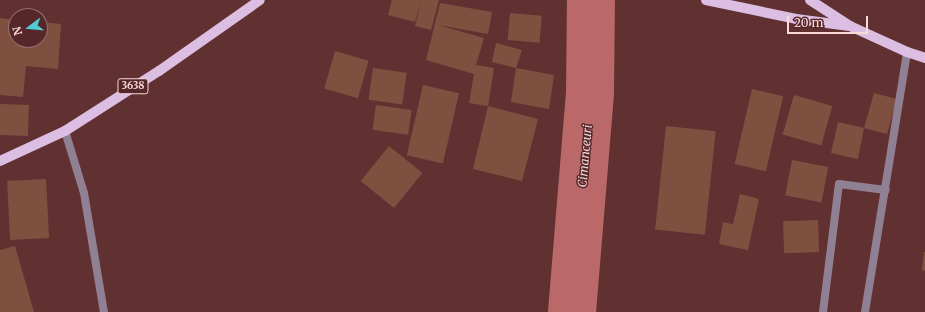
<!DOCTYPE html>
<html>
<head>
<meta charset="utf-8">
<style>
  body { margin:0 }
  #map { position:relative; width:925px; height:312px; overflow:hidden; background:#613132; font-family:Merriweather,serif }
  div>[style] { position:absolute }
  .river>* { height:48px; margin:-24px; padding:0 24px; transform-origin:24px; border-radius:24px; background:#bb6869 }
  .building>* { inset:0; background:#7f503f; transform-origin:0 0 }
  .lane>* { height:8px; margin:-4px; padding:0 4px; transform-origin:4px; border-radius:4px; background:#8f8193 }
  .street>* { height:8px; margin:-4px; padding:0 4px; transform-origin:4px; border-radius:4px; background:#8f8193 }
  .primary>* { height:10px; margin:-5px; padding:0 5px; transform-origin:5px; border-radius:5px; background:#dcbee3 }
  span { translate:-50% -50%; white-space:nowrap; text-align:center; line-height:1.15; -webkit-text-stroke:3px #552728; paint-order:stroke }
  .shield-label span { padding:1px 3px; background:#552728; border:1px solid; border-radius:3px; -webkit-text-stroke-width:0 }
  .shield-label { font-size:10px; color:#f9dad9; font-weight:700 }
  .water-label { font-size:12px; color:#f2dad9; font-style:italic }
  .north { position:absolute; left:8px; top:8px; width:40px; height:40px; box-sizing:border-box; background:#552728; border:1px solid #976f6f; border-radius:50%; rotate:254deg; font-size:11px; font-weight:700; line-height:16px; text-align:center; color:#f9dad9 }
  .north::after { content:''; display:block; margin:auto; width:14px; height:18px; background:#51ccd2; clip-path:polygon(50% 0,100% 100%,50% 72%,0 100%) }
  .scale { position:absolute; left:787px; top:16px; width:81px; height:18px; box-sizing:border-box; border:2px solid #f9dad9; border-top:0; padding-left:5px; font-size:12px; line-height:14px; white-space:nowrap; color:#f9dad9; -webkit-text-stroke:3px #552728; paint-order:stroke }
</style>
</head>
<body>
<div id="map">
  <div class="river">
    <i style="left:572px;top:312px;width:221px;rotate:-85.3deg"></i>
    <i style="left:590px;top:92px;width:92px;rotate:-89.4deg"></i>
  </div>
  <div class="building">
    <i style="clip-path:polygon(392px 0,439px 0,431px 30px,415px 26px,421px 2px,415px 22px,388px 15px)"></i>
    <i style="clip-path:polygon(440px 3px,492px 12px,488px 34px,438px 25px,484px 38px,476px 65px,494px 68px,488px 106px,538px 119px,522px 181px,473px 169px,488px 106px,469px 103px,474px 74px,426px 60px)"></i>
    <i style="left:510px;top:13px;width:32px;height:27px;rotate:5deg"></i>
    <i style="clip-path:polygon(0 18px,16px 20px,16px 40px,40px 40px,40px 22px,61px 24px,58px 69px,26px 66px,23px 97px,0 95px)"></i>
    <i style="clip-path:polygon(496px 43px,522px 50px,516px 68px,554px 75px,549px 109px,511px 102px,516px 68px,492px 62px)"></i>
    <i style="left:335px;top:51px;width:35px;height:39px;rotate:16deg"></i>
    <i style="left:373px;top:68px;width:34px;height:32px;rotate:8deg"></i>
    <i style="left:423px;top:85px;width:37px;height:72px;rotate:13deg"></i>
    <i style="left:752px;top:89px;width:32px;height:77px;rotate:13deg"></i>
    <i style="clip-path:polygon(874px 93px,897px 99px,887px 134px,864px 128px,858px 159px,831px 153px,838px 122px,864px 128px)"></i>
    <i style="left:794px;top:95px;width:40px;height:41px;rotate:16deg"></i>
    <i style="left:0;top:104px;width:29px;height:31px;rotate:2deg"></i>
    <i style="left:376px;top:105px;width:36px;height:25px;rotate:8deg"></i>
    <i style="left:666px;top:126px;width:50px;height:104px;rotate:6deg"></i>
    <i style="left:389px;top:146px;width:43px;height:45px;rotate:39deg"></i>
    <i style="left:792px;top:160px;width:37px;height:36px;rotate:11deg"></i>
    <i style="left:46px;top:179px;width:59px;height:39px;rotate:87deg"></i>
    <i style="clip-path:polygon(740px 194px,759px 199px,748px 250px,719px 244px,723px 222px,741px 226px,733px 224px)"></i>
    <i style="left:818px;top:220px;width:32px;height:35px;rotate:88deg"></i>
    <i style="clip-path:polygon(15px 246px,34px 312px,0 312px,0 250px)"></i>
    <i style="clip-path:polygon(924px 252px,925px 252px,925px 271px,922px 270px)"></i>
  </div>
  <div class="lane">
    <i style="left:65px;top:131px;width:65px;rotate:73deg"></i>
    <i style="left:84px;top:193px;width:121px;rotate:80.5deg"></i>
    <i style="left:823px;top:312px;width:129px;rotate:-82.9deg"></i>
    <i style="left:839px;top:184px;width:47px;rotate:7.3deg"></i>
  </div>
  <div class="street">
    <i style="left:865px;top:312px;width:263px;rotate:-80.8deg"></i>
  </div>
  <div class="primary">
    <i style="left:706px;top:0;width:92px;rotate:11.9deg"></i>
    <i style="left:796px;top:19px;width:54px;rotate:7.4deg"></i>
    <i style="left:810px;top:0;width:48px;rotate:33deg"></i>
    <i style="left:850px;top:26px;width:63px;rotate:24.5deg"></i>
    <i style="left:907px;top:52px;width:19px;rotate:18deg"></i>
    <i style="left:0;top:161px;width:72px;rotate:-24.8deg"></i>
    <i style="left:65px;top:131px;width:112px;rotate:-32.6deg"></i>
    <i style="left:159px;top:71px;width:123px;rotate:-35.1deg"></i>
  </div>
  <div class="shield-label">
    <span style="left:133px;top:86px">3638</span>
  </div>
  <div class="water-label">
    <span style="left:585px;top:156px;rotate:-85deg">Cimanceuri</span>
  </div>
  <div class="north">N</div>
  <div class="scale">20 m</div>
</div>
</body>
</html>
